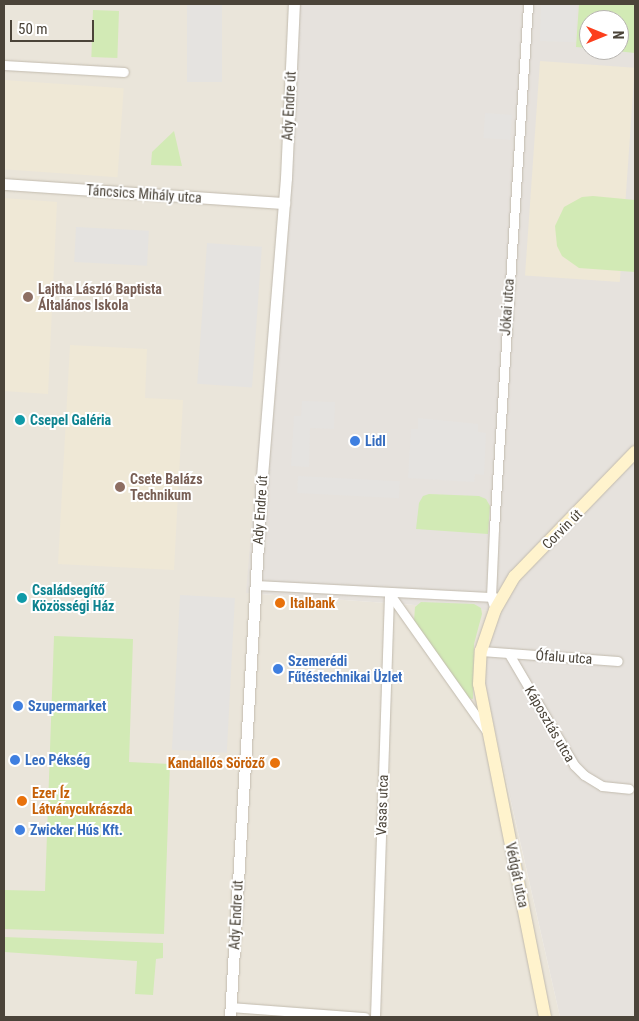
<!DOCTYPE html>
<html>
<head>
<meta charset="utf-8">
<style>
  body { margin:0 }
  #map { position:relative; width:639px; height:1021px; overflow:hidden; background:#f6f3ec; font-family:"Roboto Condensed",sans-serif }
  div>[style] { position:absolute }
  .residential>* { inset:0; background:#eae5da }
  .industrial>* { inset:0; background:#e6e2dd }
  .education>* { inset:0; background:#efe8d6; transform-origin:0 0 }
  .green>* { inset:0; background:#d2eab5; transform-origin:0 0 }
  .parking>* { inset:0; background:#e5e3e0; transform-origin:0 0 }
  .roads { filter:drop-shadow(0 0 1px #c2bbae) drop-shadow(0 0 1px #c2bbae) }
  .minor>* { height:9px; margin:-4.5px; padding:0 4.5px; transform-origin:4.5px; border-radius:4.5px; background:#fff }
  .tertiary>* { height:11px; margin:-5.5px; padding:0 5.5px; transform-origin:5.5px; border-radius:5.5px; background:#fff }
  .secondary>* { height:12px; margin:-6px; padding:0 6px; transform-origin:6px; border-radius:6px; background:#fff3cd }
  .dots>* { width:14px; height:14px; translate:-50% -50%; box-sizing:border-box; border:2px solid #fff; border-radius:50% }
  span { translate:-50% -50%; white-space:nowrap; text-align:center; line-height:1.15; -webkit-text-stroke:4px #fff; paint-order:stroke }
  .street-label { font-size:14px; color:#4b4439 }
  .education-label { font-size:14px; color:#785e54; font-weight:700 }
  .left { translate:0 -50%; text-align:left }
  .culture-label { font-size:14px; color:#0d838f; font-weight:700 }
  .shop-label { font-size:14px; color:#366cbe; font-weight:700 }
  .food-label { font-size:14px; color:#c56008; font-weight:700 }
  .right { translate:-100% -50%; text-align:right }
  .frame { position:absolute; inset:0; border:5px solid #4b4439; pointer-events:none }
  .north { position:absolute; left:579px; top:10px; width:50px; height:50px; box-sizing:border-box; background:#fff; border:1px solid #b7b4b0; border-radius:50%; rotate:90deg; font-size:14px; font-weight:700; line-height:20px; text-align:center; color:#4b4439 }
  .north::after { content:''; display:block; margin:auto; width:18px; height:22px; background:#fc3f1d; clip-path:polygon(50% 0,100% 100%,50% 72%,0 100%) }
  .scale { position:absolute; left:10px; top:20px; width:84px; height:22px; box-sizing:border-box; border:2px solid #4b4439; border-top:0; padding-left:6px; font-size:15px; line-height:18px; white-space:nowrap; color:#4b4439; -webkit-text-stroke:4px #fff; paint-order:stroke }
</style>
</head>
<body>
<div id="map">
  <div class="residential">
    <i style="clip-path:polygon(4px 4px,295px 4px,247px 593px,498px 611px,477px 653px,560px 1017px,4px 1017px)"></i>
  </div>
  <div class="industrial">
    <i style="clip-path:polygon(evenodd,295px 4px,635px 4px,635px 1017px,560px 1017px,477px 652px,498px 611px,246px 593px,295px 4px,589px 20px,619px 20px,619px 50px,589px 50px,589px 20px)"></i>
  </div>
  <div class="education">
    <i style="left:540px;top:61px;width:95px;height:215px;rotate:4deg"></i>
    <i style="left:4px;top:80px;width:120px;height:89px;rotate:4deg"></i>
    <i style="clip-path:polygon(4px 198px,57px 202px,48px 394px,4px 391px)"></i>
    <i style="clip-path:polygon(70px 345px,147px 349px,145px 398px,183px 400px,174px 570px,58px 564px)"></i>
  </div>
  <div class="green">
    <i style="clip-path:polygon(579px 4px,635px 4px,635px 53px,607px 50px,619px 50px,619px 20px,589px 20px,589px 48px,576px 47px)"></i>
    <i style="left:93px;top:10px;width:26px;height:47px;rotate:2deg"></i>
    <i style="clip-path:polygon(174px 131px,182px 166px,151px 165px,152px 152px)"></i>
    <i style="clip-path:polygon(593px 196px,635px 200px,635px 272px,579px 268px,562px 256px,557px 246px,555px 226px,564px 207px,582px 197px)"></i>
    <i style="clip-path:polygon(429px 494px,479px 496px,486px 499px,490px 506px,488px 534px,416px 529px,419px 503px,423px 496px)"></i>
    <i style="clip-path:polygon(421px 602px,474px 604px,481px 608px,482px 614px,474px 644px,473px 699px,467px 698px,414px 621px,415px 607px)"></i>
    <i style="clip-path:polygon(54px 636px,133px 639px,129px 762px,170px 764px,164px 934px,4px 929px,4px 890px,45px 891px)"></i>
    <i style="clip-path:polygon(4px 937px,163px 943px,163px 958px,156px 959px,153px 995px,135px 994px,137px 961px,4px 952px)"></i>
  </div>
  <div class="parking">
    <i style="left:187px;top:4px;width:35px;height:78px"></i>
    <i style="left:541px;top:4px;width:36px;height:37px;rotate:2deg"></i>
    <i style="left:485px;top:113px;width:27px;height:25px;rotate:4deg"></i>
    <i style="left:76px;top:227px;width:73px;height:35px;rotate:3deg"></i>
    <i style="left:207px;top:243px;width:55px;height:141px;rotate:4deg"></i>
    <i style="clip-path:polygon(302px 401px,335px 402px,334px 429px,310px 428px,309px 467px,291px 466px,294px 416px,301px 416px)"></i>
    <i style="clip-path:polygon(418px 418px,478px 424px,478px 432px,486px 433px,484px 475px,475px 474px,474px 482px,408px 478px,411px 429px,418px 429px)"></i>
    <i style="left:298px;top:476px;width:102px;height:17px;rotate:3deg"></i>
    <i style="left:180px;top:595px;width:55px;height:155px;rotate:3deg"></i>
  </div>
  <div class="roads">
    <div class="minor">
      <i style="left:4px;top:65px;width:120px;rotate:3.3deg"></i>
      <i style="left:255px;top:585px;width:240px;rotate:2.9deg"></i>
      <i style="left:389px;top:593px;width:168px;rotate:54.7deg"></i>
      <i style="left:495px;top:610px;width:14px;rotate:-107deg"></i>
      <i style="left:491px;top:597px;width:68px;rotate:-87.5deg"></i>
      <i style="left:494px;top:529px;width:526px;rotate:-86.29deg"></i>
      <i style="left:481px;top:651px;width:137px;rotate:4.2deg"></i>
      <i style="left:509px;top:654px;width:129px;rotate:59.6deg"></i>
      <i style="left:574px;top:765px;width:14px;rotate:45deg"></i>
      <i style="left:584px;top:775px;width:21px;rotate:31deg"></i>
      <i style="left:602px;top:786px;width:27px;rotate:6deg"></i>
      <i style="left:231px;top:1007px;width:134px;rotate:4.3deg"></i>
      <i style="left:375px;top:1017px;width:424px;rotate:-88.1deg"></i>
    </div>
    <div class="tertiary">
      <i style="left:4px;top:184px;width:281px;rotate:3.9deg"></i>
      <i style="left:230px;top:1017px;width:542px;rotate:-86.61deg"></i>
      <i style="left:262px;top:476px;width:299px;rotate:-85.4deg"></i>
      <i style="left:286px;top:178px;width:174px;rotate:-87.4deg"></i>
    </div>
    <div class="secondary">
      <i style="left:545px;top:1017px;width:339px;rotate:-101.2deg"></i>
      <i style="left:479px;top:684px;width:33px;rotate:-87deg"></i>
      <i style="left:481px;top:651px;width:43px;rotate:-71.1deg"></i>
      <i style="left:495px;top:610px;width:39px;rotate:-60deg"></i>
      <i style="left:515px;top:576px;width:173px;rotate:-45.9deg"></i>
    </div>
  </div>
  <div class="dots">
    <i style="left:28px;top:297px;background:#8d6e63"></i>
    <i style="left:20px;top:420px;background:#0f9aa8"></i>
    <i style="left:355px;top:441px;background:#3f7fe0"></i>
    <i style="left:120px;top:487px;background:#8d6e63"></i>
    <i style="left:22px;top:598px;background:#0f9aa8"></i>
    <i style="left:280px;top:603px;background:#e8710a"></i>
    <i style="left:278px;top:669px;background:#3f7fe0"></i>
    <i style="left:18px;top:706px;background:#3f7fe0"></i>
    <i style="left:15px;top:760px;background:#3f7fe0"></i>
    <i style="left:275px;top:763px;background:#e8710a"></i>
    <i style="left:22px;top:801px;background:#e8710a"></i>
    <i style="left:20px;top:830px;background:#3f7fe0"></i>
  </div>
  <div class="street-label">
    <span style="left:289px;top:106px;rotate:-87deg">Ady Endre út</span>
    <span style="left:144px;top:194px;rotate:4deg">Táncsics Mihály utca</span>
    <span style="left:507px;top:307px;rotate:-86deg">Jókai utca</span>
    <span style="left:260px;top:510px;rotate:-86deg">Ady Endre út</span>
    <span style="left:562px;top:529px;rotate:-45deg">Corvin út</span>
    <span style="left:564px;top:657px;rotate:4deg">Ófalu utca</span>
    <span style="left:550px;top:724px;rotate:60deg">Káposztás utca</span>
    <span style="left:382px;top:805px;rotate:-88deg">Vasas utca</span>
    <span style="left:517px;top:875px;rotate:78deg">Védgát utca</span>
    <span style="left:236px;top:915px;rotate:-87deg">Ady Endre út</span>
  </div>
  <div class="education-label">
    <span class="left" style="left:38px;top:297px">Lajtha László Baptista<br>Általános Iskola</span>
    <span class="left" style="left:130px;top:487px">Csete Balázs<br>Technikum</span>
  </div>
  <div class="culture-label">
    <span class="left" style="left:30px;top:420px">Csepel Galéria</span>
    <span class="left" style="left:32px;top:598px">Családsegítő<br>Közösségi Ház</span>
  </div>
  <div class="shop-label">
    <span class="left" style="left:365px;top:441px">Lidl</span>
    <span class="left" style="left:288px;top:669px">Szemerédi<br>Fűtéstechnikai Üzlet</span>
    <span class="left" style="left:28px;top:706px">Szupermarket</span>
    <span class="left" style="left:25px;top:760px">Leo Pékség</span>
    <span class="left" style="left:30px;top:830px">Zwicker Hús Kft.</span>
  </div>
  <div class="food-label">
    <span class="left" style="left:290px;top:603px">Italbank</span>
    <span class="right" style="left:265px;top:763px">Kandallós Söröző</span>
    <span class="left" style="left:32px;top:801px">Ezer Íz<br>Látványcukrászda</span>
  </div>
  <div class="frame"></div>
  <div class="north">N</div>
  <div class="scale">50 m</div>
</div>
</body>
</html>
